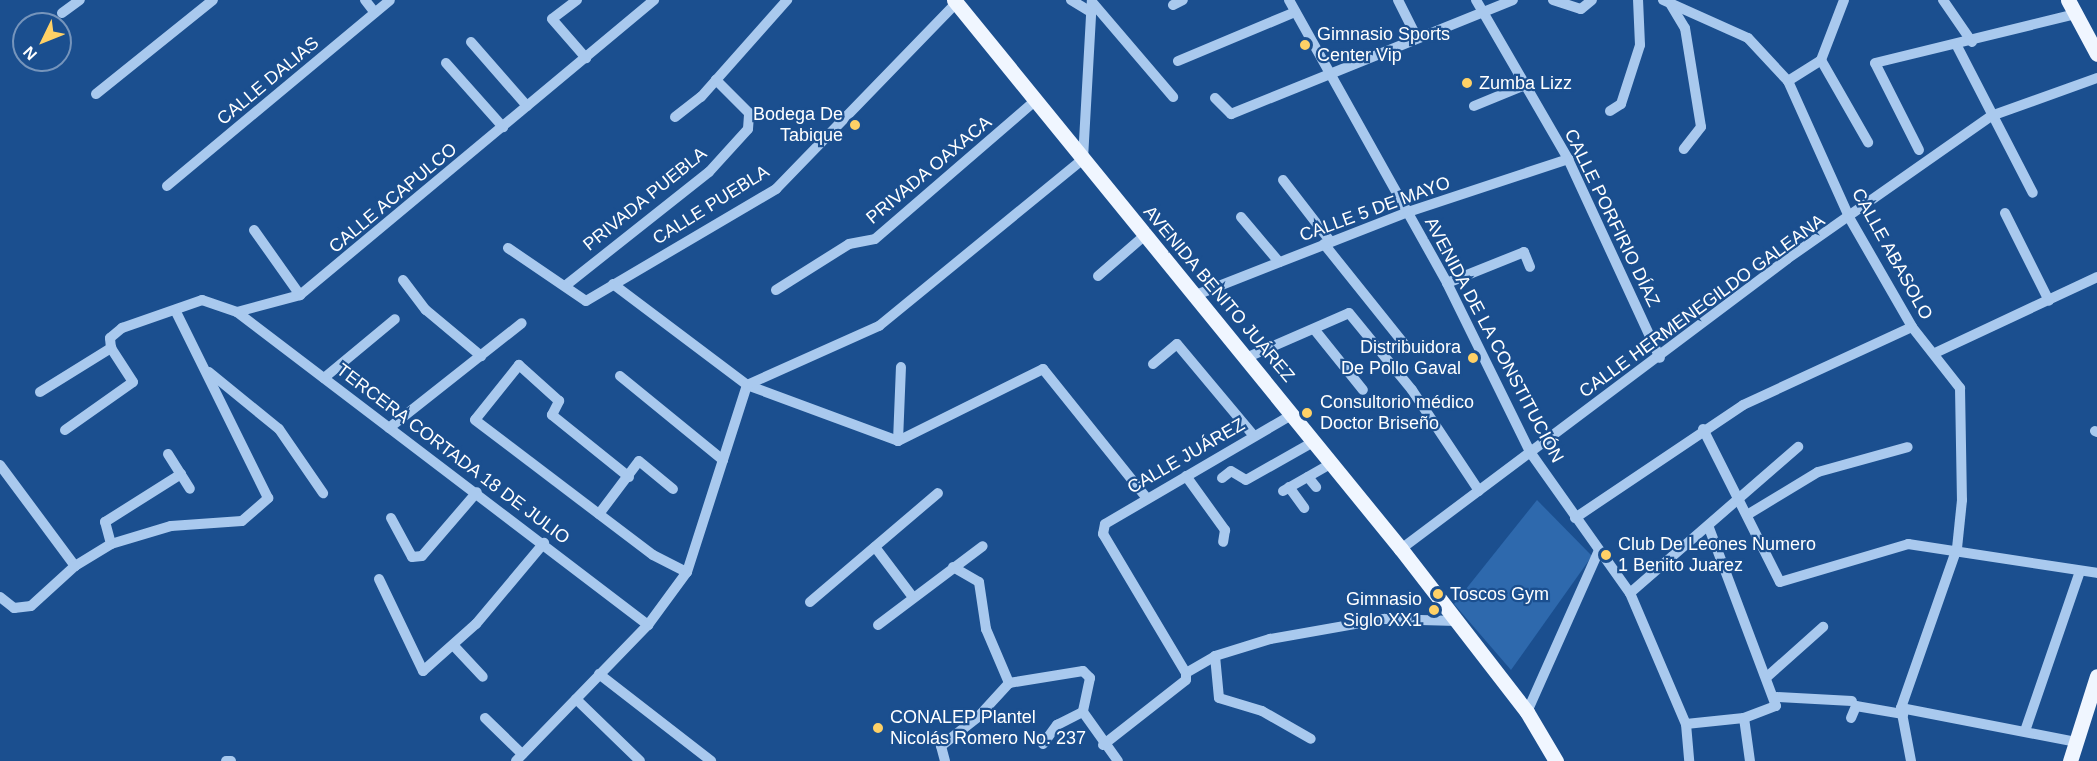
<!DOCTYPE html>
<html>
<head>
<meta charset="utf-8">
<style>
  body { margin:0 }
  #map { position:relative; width:2097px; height:761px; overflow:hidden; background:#1b4f8f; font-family:Arial,sans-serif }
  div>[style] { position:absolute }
  .green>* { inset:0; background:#2e69ad }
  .minor>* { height:10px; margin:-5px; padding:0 5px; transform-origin:5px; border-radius:5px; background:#a9c9ee }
  .major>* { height:15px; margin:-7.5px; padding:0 7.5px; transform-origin:7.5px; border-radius:7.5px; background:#f0f6ff }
  .dots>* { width:16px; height:16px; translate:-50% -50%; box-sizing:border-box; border:3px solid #1b4f8f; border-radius:50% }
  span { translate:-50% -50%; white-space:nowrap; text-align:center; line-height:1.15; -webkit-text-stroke:4.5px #1b4f8f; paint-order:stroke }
  .poi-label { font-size:18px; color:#fff }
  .left { translate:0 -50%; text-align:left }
  .right { translate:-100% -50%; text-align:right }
  .street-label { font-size:18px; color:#fff }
  .north { position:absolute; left:12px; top:12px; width:60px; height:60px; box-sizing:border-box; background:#1b4f8f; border:2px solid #7695bc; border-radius:50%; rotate:227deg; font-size:16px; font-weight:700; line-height:24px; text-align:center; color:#fff }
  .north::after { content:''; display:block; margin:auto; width:21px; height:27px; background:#ffd166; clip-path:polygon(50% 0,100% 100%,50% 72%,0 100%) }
</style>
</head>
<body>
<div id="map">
  <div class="green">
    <i style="clip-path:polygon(1537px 500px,1592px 556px,1511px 670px,1454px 604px)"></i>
  </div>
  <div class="minor">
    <i style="left:365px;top:0;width:16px;rotate:52deg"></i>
    <i style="left:577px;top:0;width:31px;rotate:143deg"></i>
    <i style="left:552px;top:19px;width:52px;rotate:48.9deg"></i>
    <i style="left:1071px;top:0;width:23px;rotate:31deg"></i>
    <i style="left:1289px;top:0;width:324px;rotate:60.8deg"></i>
    <i style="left:1447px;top:283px;width:188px;rotate:63.8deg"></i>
    <i style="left:1530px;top:452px;width:173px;rotate:54.7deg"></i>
    <i style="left:1630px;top:593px;width:142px;rotate:66.9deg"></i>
    <i style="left:1686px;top:724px;width:37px;rotate:85deg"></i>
    <i style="left:1398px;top:0;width:42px;rotate:63.4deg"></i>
    <i style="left:1476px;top:0;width:184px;rotate:59.9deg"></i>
    <i style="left:1568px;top:159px;width:219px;rotate:65.2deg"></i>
    <i style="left:1553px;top:0;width:29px;rotate:18deg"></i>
    <i style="left:1581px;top:9px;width:14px;rotate:-39deg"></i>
    <i style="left:1663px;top:0;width:93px;rotate:24.1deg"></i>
    <i style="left:1748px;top:38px;width:59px;rotate:47.1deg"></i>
    <i style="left:1788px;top:81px;width:151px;rotate:65.8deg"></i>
    <i style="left:1850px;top:219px;width:125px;rotate:60.1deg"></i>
    <i style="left:1912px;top:327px;width:78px;rotate:51.8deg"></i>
    <i style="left:1960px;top:388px;width:112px;rotate:89deg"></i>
    <i style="left:1962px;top:500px;width:48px;rotate:95.9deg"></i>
    <i style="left:1957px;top:548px;width:170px;rotate:109.3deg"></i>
    <i style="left:1901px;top:708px;width:54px;rotate:79.3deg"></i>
    <i style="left:1943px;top:0;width:51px;rotate:55.4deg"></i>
    <i style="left:1092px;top:2px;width:125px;rotate:49.5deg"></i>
    <i style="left:1173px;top:5px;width:11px;rotate:-27deg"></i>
    <i style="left:1671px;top:5px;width:27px;rotate:59deg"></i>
    <i style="left:1685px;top:28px;width:100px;rotate:80.8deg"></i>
    <i style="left:1701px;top:127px;width:28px;rotate:128deg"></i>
    <i style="left:62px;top:13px;width:22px;rotate:-36deg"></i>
    <i style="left:471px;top:42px;width:85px;rotate:48.8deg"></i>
    <i style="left:1957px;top:46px;width:165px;rotate:62.7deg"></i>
    <i style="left:1821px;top:60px;width:95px;rotate:60.2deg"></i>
    <i style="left:1178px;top:61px;width:127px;rotate:-22.7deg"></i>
    <i style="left:446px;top:63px;width:86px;rotate:48.3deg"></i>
    <i style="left:1788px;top:81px;width:39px;rotate:-32deg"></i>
    <i style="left:1821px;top:60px;width:64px;rotate:-69deg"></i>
    <i style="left:96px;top:94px;width:150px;rotate:-38.8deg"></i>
    <i style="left:1215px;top:98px;width:23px;rotate:45deg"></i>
    <i style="left:1231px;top:114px;width:304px;rotate:-22deg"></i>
    <i style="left:1474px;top:106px;width:55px;rotate:-22.4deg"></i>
    <i style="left:1610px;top:111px;width:13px;rotate:-32deg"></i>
    <i style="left:1621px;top:104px;width:62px;rotate:-72.1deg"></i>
    <i style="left:1640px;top:45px;width:45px;rotate:-92.5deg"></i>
    <i style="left:675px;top:117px;width:33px;rotate:-38deg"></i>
    <i style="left:701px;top:97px;width:130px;rotate:-48.4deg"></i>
    <i style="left:1919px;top:150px;width:97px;rotate:-116.8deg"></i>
    <i style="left:1875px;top:63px;width:207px;rotate:-13.7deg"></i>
    <i style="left:1283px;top:180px;width:78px;rotate:52.3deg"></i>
    <i style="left:167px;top:186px;width:290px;rotate:-39.8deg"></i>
    <i style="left:2005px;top:213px;width:98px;rotate:63.4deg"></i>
    <i style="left:1241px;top:217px;width:59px;rotate:49.8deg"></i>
    <i style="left:254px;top:230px;width:80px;rotate:54.7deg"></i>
    <i style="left:1324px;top:244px;width:129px;rotate:51.3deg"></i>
    <i style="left:508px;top:248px;width:94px;rotate:34.2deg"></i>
    <i style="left:586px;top:301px;width:221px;rotate:-30.5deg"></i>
    <i style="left:776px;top:189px;width:259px;rotate:-45.9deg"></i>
    <i style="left:1098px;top:276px;width:61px;rotate:-41deg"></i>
    <i style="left:403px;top:280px;width:38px;rotate:53deg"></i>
    <i style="left:426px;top:310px;width:72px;rotate:39.9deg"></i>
    <i style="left:1447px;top:283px;width:83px;rotate:-21.9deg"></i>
    <i style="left:1524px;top:252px;width:16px;rotate:68deg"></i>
    <i style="left:613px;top:284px;width:168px;rotate:37deg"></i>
    <i style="left:747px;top:385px;width:161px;rotate:20.3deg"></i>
    <i style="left:898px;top:441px;width:162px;rotate:-26.4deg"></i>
    <i style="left:1043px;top:369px;width:163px;rotate:51.2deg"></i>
    <i style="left:565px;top:286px;width:184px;rotate:-38.4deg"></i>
    <i style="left:709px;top:172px;width:58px;rotate:-47.8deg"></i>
    <i style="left:748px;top:129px;width:16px;rotate:-86deg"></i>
    <i style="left:749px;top:113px;width:47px;rotate:-135deg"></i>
    <i style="left:776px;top:290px;width:86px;rotate:-32.2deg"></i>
    <i style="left:849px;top:244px;width:26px;rotate:-11deg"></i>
    <i style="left:875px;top:239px;width:213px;rotate:-40.8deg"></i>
    <i style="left:1196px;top:295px;width:228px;rotate:-21.4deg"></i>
    <i style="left:1408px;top:212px;width:169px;rotate:-18.3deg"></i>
    <i style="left:237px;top:312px;width:517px;rotate:37.29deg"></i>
    <i style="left:1314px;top:329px;width:78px;rotate:51.2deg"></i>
    <i style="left:1935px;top:353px;width:179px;rotate:-25.1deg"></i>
    <i style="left:1248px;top:357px;width:110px;rotate:-23.5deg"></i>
    <i style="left:1349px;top:313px;width:99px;rotate:50.7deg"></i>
    <i style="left:1412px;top:390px;width:121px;rotate:56.4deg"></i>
    <i style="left:1153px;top:364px;width:31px;rotate:-40deg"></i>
    <i style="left:1177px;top:344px;width:120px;rotate:50.1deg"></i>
    <i style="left:209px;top:372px;width:90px;rotate:39.2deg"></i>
    <i style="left:279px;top:429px;width:78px;rotate:55.5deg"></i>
    <i style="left:620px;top:376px;width:133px;rotate:39.2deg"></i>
    <i style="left:324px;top:378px;width:92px;rotate:-39.7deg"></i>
    <i style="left:40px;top:392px;width:84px;rotate:-31.8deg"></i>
    <i style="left:389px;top:428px;width:169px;rotate:-38.3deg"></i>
    <i style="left:1703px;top:429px;width:171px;rotate:63.3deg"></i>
    <i style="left:1780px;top:582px;width:134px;rotate:-16.5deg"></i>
    <i style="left:1908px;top:544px;width:191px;rotate:8.7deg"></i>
    <i style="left:65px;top:430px;width:83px;rotate:-35.2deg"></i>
    <i style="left:133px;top:382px;width:40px;rotate:-122.9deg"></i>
    <i style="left:111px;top:348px;width:10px;rotate:-96deg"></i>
    <i style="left:110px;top:338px;width:16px;rotate:-40deg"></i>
    <i style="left:122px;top:328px;width:85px;rotate:-19.3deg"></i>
    <i style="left:202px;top:300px;width:37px;rotate:19deg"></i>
    <i style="left:237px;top:312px;width:65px;rotate:-15.1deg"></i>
    <i style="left:300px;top:295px;width:461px;rotate:-39.8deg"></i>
    <i style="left:2095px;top:431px;width:2px;rotate:27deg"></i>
    <i style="left:898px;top:441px;width:74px;rotate:-87.7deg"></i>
    <i style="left:168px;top:454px;width:41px;rotate:57.8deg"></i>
    <i style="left:0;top:465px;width:126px;rotate:53.4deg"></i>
    <i style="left:1186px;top:476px;width:67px;rotate:54.2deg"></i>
    <i style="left:1225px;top:530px;width:12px;rotate:99deg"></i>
    <i style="left:629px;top:477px;width:99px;rotate:-141.2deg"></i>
    <i style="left:552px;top:415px;width:16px;rotate:-63deg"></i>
    <i style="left:559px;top:401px;width:54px;rotate:-138deg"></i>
    <i style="left:519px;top:365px;width:70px;rotate:128.7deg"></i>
    <i style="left:475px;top:420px;width:223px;rotate:37.2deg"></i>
    <i style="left:653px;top:555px;width:38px;rotate:27deg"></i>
    <i style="left:1308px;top:477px;width:13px;rotate:51deg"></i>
    <i style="left:1222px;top:478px;width:11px;rotate:-38deg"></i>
    <i style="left:1231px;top:471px;width:17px;rotate:31deg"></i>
    <i style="left:1246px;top:480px;width:79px;rotate:-29.5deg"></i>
    <i style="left:1289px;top:487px;width:26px;rotate:54deg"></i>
    <i style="left:1283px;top:491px;width:56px;rotate:-29.7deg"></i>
    <i style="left:599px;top:514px;width:66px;rotate:-53deg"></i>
    <i style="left:639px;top:461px;width:44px;rotate:39.5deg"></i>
    <i style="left:1747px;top:515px;width:83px;rotate:-31.2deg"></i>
    <i style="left:1818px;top:472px;width:93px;rotate:-15.5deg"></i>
    <i style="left:391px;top:518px;width:44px;rotate:61.7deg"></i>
    <i style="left:412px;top:557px;width:10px;rotate:-6deg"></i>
    <i style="left:422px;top:556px;width:84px;rotate:-49.3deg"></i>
    <i style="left:1575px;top:518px;width:202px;rotate:-33.9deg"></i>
    <i style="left:1743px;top:405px;width:186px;rotate:-24.8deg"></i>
    <i style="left:111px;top:544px;width:23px;rotate:-105deg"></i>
    <i style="left:105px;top:522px;width:90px;rotate:-32.3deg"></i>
    <i style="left:875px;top:547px;width:61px;rotate:52.9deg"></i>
    <i style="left:1401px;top:549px;width:483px;rotate:-36.9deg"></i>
    <i style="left:1787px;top:259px;width:249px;rotate:-35deg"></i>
    <i style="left:1991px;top:116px;width:113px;rotate:-19.7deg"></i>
    <i style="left:953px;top:567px;width:30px;rotate:30deg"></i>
    <i style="left:979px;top:582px;width:48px;rotate:81.5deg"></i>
    <i style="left:986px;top:629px;width:59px;rotate:66.9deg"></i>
    <i style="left:379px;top:579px;width:102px;rotate:64.4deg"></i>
    <i style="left:423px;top:671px;width:71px;rotate:-41.6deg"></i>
    <i style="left:476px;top:624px;width:106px;rotate:-50deg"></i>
    <i style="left:1630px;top:593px;width:223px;rotate:-41deg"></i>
    <i style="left:0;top:597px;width:18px;rotate:38deg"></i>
    <i style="left:14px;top:608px;width:17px;rotate:-7deg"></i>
    <i style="left:31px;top:606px;width:59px;rotate:-42.3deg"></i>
    <i style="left:75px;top:566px;width:42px;rotate:-31.4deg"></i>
    <i style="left:111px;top:544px;width:63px;rotate:-16.7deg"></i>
    <i style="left:171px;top:526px;width:71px;rotate:-4deg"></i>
    <i style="left:242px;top:521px;width:35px;rotate:-41deg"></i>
    <i style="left:268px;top:498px;width:208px;rotate:-116.3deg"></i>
    <i style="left:810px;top:602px;width:168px;rotate:-40.4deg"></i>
    <i style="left:878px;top:625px;width:131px;rotate:-37deg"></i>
    <i style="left:454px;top:646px;width:42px;rotate:46.9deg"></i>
    <i style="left:1215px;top:656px;width:42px;rotate:84.6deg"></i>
    <i style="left:1219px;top:698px;width:45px;rotate:16.8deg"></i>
    <i style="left:1262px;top:711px;width:56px;rotate:29.7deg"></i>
    <i style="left:1186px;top:673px;width:162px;rotate:-120.8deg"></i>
    <i style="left:1103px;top:534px;width:10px;rotate:-79deg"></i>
    <i style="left:1105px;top:524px;width:218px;rotate:-30.3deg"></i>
    <i style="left:599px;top:674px;width:142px;rotate:37.8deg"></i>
    <i style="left:1768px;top:676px;width:74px;rotate:-41.7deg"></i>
    <i style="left:1777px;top:697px;width:75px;rotate:3.1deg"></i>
    <i style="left:576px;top:699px;width:89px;rotate:44.1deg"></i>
    <i style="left:1901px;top:708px;width:178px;rotate:11deg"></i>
    <i style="left:1527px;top:712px;width:177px;rotate:-66deg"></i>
    <i style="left:485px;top:718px;width:52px;rotate:44.2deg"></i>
    <i style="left:1744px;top:718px;width:43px;rotate:82.1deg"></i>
    <i style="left:1851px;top:718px;width:13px;rotate:-67deg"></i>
    <i style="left:1856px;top:706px;width:48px;rotate:9.7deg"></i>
    <i style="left:1686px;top:724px;width:58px;rotate:-5.9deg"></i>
    <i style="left:1744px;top:718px;width:34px;rotate:-21deg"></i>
    <i style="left:1776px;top:706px;width:190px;rotate:-110.6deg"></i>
    <i style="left:2025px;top:731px;width:169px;rotate:-71deg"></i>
    <i style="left:1043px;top:744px;width:24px;rotate:-54deg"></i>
    <i style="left:1057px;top:725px;width:29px;rotate:-27deg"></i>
    <i style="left:1103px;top:745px;width:105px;rotate:-38.1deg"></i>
    <i style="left:1186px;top:680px;width:7px;rotate:-90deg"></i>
    <i style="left:1186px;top:673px;width:34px;rotate:-30deg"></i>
    <i style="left:1215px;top:656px;width:58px;rotate:-17.2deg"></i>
    <i style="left:1270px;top:639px;width:116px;rotate:-10deg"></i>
    <i style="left:1384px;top:619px;width:73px;rotate:1.6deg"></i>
    <i style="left:226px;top:761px;width:5px"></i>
    <i style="left:516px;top:761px;width:190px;rotate:-45.9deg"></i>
    <i style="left:648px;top:625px;width:66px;rotate:-53.7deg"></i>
    <i style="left:687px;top:572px;width:196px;rotate:-72.2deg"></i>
    <i style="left:747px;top:385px;width:145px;rotate:-24.1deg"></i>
    <i style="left:879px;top:326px;width:264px;rotate:-39.3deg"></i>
    <i style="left:1083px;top:159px;width:159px;rotate:-86.8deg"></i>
    <i style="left:945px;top:761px;width:16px;rotate:-105deg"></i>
    <i style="left:941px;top:746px;width:47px;rotate:-38.1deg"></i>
    <i style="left:978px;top:717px;width:46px;rotate:-47.6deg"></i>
    <i style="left:1009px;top:683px;width:75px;rotate:-9.2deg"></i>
    <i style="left:1083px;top:671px;width:10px;rotate:45deg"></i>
    <i style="left:1090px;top:678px;width:35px;rotate:102deg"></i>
    <i style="left:1083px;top:712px;width:60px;rotate:54.5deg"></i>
  </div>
  <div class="major">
    <i style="left:954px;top:0;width:708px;rotate:50.85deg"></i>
    <i style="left:1401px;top:549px;width:206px;rotate:52.3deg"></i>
    <i style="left:1527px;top:712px;width:57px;rotate:59.4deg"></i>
    <i style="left:2068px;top:0;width:61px;rotate:61.8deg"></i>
    <i style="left:2070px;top:761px;width:89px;rotate:-72.4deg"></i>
  </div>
  <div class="dots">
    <i style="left:1305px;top:45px;background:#ffd166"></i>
    <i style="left:1467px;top:83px;background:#ffd166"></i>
    <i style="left:855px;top:125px;background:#ffd166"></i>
    <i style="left:1473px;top:358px;background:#ffd166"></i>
    <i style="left:1307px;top:413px;background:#ffd166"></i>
    <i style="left:1606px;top:555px;background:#ffd166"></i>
    <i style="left:1438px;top:594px;background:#ffd166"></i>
    <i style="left:1434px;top:610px;background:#ffd166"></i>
    <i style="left:878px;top:728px;background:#ffd166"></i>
  </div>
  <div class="poi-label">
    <span class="left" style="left:1317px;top:45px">Gimnasio Sports<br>Center Vip</span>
    <span class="left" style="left:1479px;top:83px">Zumba Lizz</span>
    <span class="right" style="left:843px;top:125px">Bodega De<br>Tabique</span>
    <span class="right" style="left:1461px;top:358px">Distribuidora<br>De Pollo Gaval</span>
    <span class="left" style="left:1320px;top:413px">Consultorio médico<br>Doctor Briseño</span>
    <span class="left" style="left:1618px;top:555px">Club De Leones Numero<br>1 Benito Juarez</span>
    <span class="left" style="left:1450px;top:594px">Toscos Gym</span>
    <span class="right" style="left:1422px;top:610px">Gimnasio<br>Siglo XX1</span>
    <span class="left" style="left:890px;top:728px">CONALEP Plantel<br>Nicolás Romero No. 237</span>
  </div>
  <div class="street-label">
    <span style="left:268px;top:81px;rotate:-40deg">CALLE DALIAS</span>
    <span style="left:929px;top:170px;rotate:-40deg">PRIVADA OAXACA</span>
    <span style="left:393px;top:198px;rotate:-40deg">CALLE ACAPULCO</span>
    <span style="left:645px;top:199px;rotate:-39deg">PRIVADA PUEBLA</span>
    <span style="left:711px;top:205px;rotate:-32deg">CALLE PUEBLA</span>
    <span style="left:1375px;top:209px;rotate:-20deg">CALLE 5 DE MAYO</span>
    <span style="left:1612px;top:218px;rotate:64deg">CALLE PORFIRIO DÍAZ</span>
    <span style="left:1892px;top:254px;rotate:61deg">CALLE ABASOLO</span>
    <span style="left:1219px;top:294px;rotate:50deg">AVENIDA BENITO JUÁREZ</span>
    <span style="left:1702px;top:306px;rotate:-36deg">CALLE HERMENEGILDO GALEANA</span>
    <span style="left:1494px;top:340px;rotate:62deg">AVENIDA DE LA CONSTITUCIÓN</span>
    <span style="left:453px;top:454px;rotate:37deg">TERCERA CORTADA 18 DE JULIO</span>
    <span style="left:1186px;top:456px;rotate:-30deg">CALLE JUÁREZ</span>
  </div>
  <div class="north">N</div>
</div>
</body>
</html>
